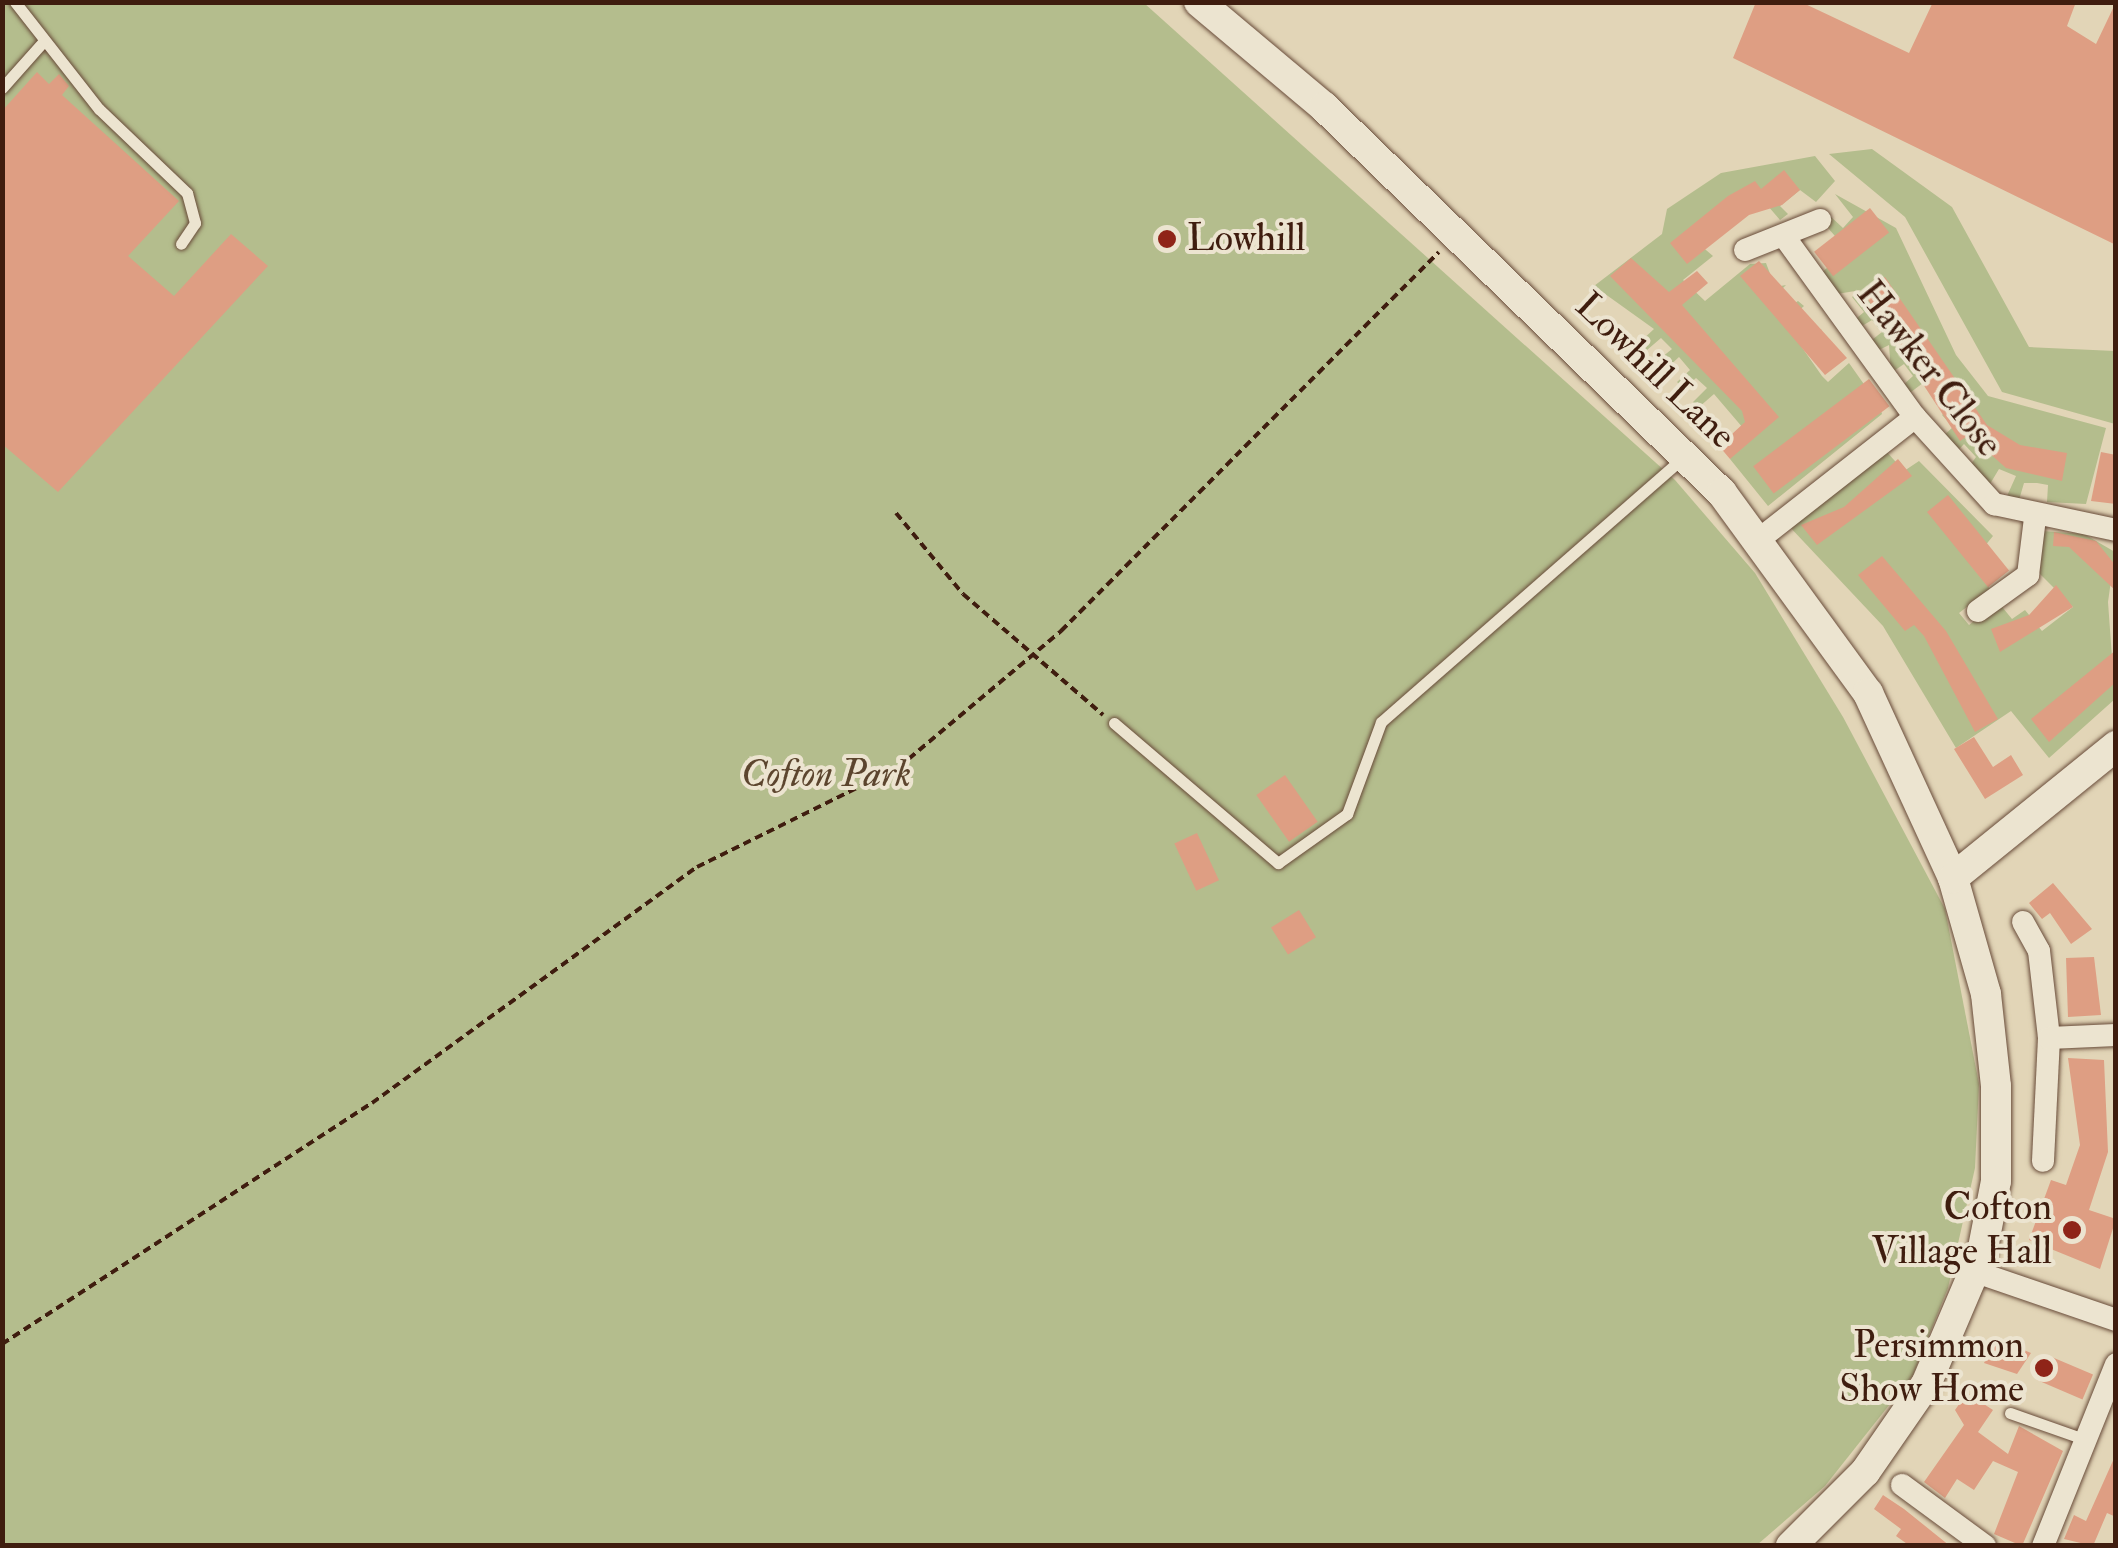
<!DOCTYPE html>
<html>
<head>
<meta charset="utf-8">
<style>
  body { margin:0 }
  #map { position:relative; width:2118px; height:1548px; overflow:hidden; background:#e2d5b7; font-family:"IM FELL Double Pica",serif }
  div>[style] { position:absolute }
  .green>* { inset:0; background:#b4bd8d }
  .building>* { inset:0; background:#de9e83; transform-origin:0 0 }
  .path>* { height:4px; margin-top:-2px; transform-origin:0; background:repeating-linear-gradient(90deg,#3f1d0f 0 8px,transparent 0 13px) }
  .roads { filter:drop-shadow(0 0 2px #684b39) drop-shadow(0 0 2px #684b39) }
  .lane>* { height:11px; margin:-5.5px; padding:0 5.5px; transform-origin:5.5px; border-radius:5.5px; background:#ece4d0 }
  .street>* { height:22px; margin:-11px; padding:0 11px; transform-origin:11px; border-radius:11px; background:#ece4d0 }
  .secondary>* { height:30px; margin:-15px; padding:0 15px; transform-origin:15px; border-radius:15px; background:#ece4d0 }
  .dots>* { width:28px; height:28px; translate:-50% -50%; box-sizing:border-box; border:5px solid #ece4d0; border-radius:50% }
  span { translate:-50% -50%; white-space:nowrap; text-align:center; line-height:1.15; -webkit-text-stroke:8px #ece4d0; paint-order:stroke }
  .poi-label { font-size:38px; color:#3f1d0f }
  .left { translate:0 -50%; text-align:left }
  .right { translate:-100% -50%; text-align:right }
  .street-label { font-size:38px; color:#3f1d0f }
  .park-label { font-size:38px; color:#5c452e; font-style:italic }
  .frame { position:absolute; inset:0; border:5px solid #3f1d0f; pointer-events:none }
</style>
</head>
<body>
<div id="map">
  <div class="green">
    <i style="clip-path:polygon(3px 3px,1144px 3px,1675px 480px,1755px 573px,1843px 717px,1945px 909px,1979px 1084px,1975px 1168px,1948px 1288px,1913px 1375px,1825px 1486px,1757px 1545px,3px 1546px)"></i>
    <i style="clip-path:polygon(1872px 149px,1952px 207px,2029px 347px,2115px 351px,2115px 424px,2002px 392px,1905px 217px,1829px 154px)"></i>
    <i style="clip-path:polygon(1815px 156px,1835px 181px,1816px 202px,1800px 190px,1780px 206px,1788px 214px,1780px 220px,1750px 185px,1685px 232px,1713px 256px,1683px 280px,1705px 301px,1750px 264px,1766px 263px,1775px 287px,1786px 285px,1775px 296px,1789px 307px,1798px 301px,1804px 306px,1793px 316px,1822px 330px,1801px 346px,1822px 376px,1828px 382px,1849px 363px,1880px 407px,1882px 414px,1768px 506px,1730px 459px,1743px 428px,1714px 394px,1698px 408px,1693px 402px,1707px 388px,1696px 378px,1684px 389px,1677px 382px,1690px 370px,1679px 357px,1665px 370px,1656px 362px,1672px 349px,1661px 338px,1647px 350px,1640px 342px,1654px 329px,1594px 286px,1662px 234px,1667px 209px,1721px 173px)"></i>
    <i style="clip-path:polygon(1835px 194px,1896px 228px,1956px 355px,1988px 396px,2106px 428px,2086px 504px,2047px 502px,2048px 485px,2037px 483px,2024px 483px,2019px 500px,2007px 496px,2016px 476px,1999px 469px,1987px 489px,1966px 471px,1976px 457px,1964px 444px,1955px 454px,1941px 438px,1953px 427px,1942px 415px,1959px 400px,1935px 374px,1907px 395px,1902px 386px,1913px 376px,1904px 364px,1891px 373px,1889px 345px,1875px 352px,1868px 343px,1882px 332px,1872px 320px,1857px 329px,1851px 323px,1864px 312px,1852px 297px,1861px 290px,1837px 294px,1819px 275px,1847px 250px,1822px 221px,1830px 216px,1843px 228px,1853px 217px)"></i>
    <i style="clip-path:polygon(1885px 450px,1904px 471px,1919px 461px,1993px 536px,1970px 564px,1990px 589px,1959px 613px,1969px 625px,1998px 602px,2012px 619px,2025px 610px,2042px 631px,2073px 607px,2040px 574px,2042px 531px,2084px 534px,2115px 552px,2108px 602px,2115px 699px,2049px 758px,2011px 711px,1956px 748px,1883px 626px,1788px 525px)"></i>
  </div>
  <div class="building">
    <i style="clip-path:polygon(1756px 2px,1801px 2px,1909px 53px,1933px 2px,2076px 2px,2067px 26px,2096px 44px,2116px 2px,2116px 245px,1733px 58px)"></i>
    <i style="clip-path:polygon(37px 72px,49px 84px,59px 74px,69px 86px,62px 95px,179px 201px,128px 256px,174px 296px,231px 234px,268px 266px,58px 492px,2px 444px,2px 111px)"></i>
    <i style="clip-path:polygon(1784px 170px,1800px 190px,1782px 205px,1749px 215px,1687px 264px,1670px 243px,1728px 196px,1755px 181px,1761px 189px)"></i>
    <i style="left:1870px;top:208px;width:31px;height:71px;rotate:52deg"></i>
    <i style="clip-path:polygon(1631px 258px,1669px 292px,1697px 271px,1708px 283px,1682px 305px,1779px 417px,1730px 459px,1719px 446px,1745px 422px,1742px 411px,1610px 276px)"></i>
    <i style="clip-path:polygon(1759px 261px,1847px 358px,1825px 375px,1740px 276px)"></i>
    <i style="clip-path:polygon(1885px 277px,1987px 425px,2020px 445px,2067px 453px,2062px 481px,2006px 468px,1969px 435px,1960px 441px,1863px 292px)"></i>
    <i style="left:1869px;top:379px;width:34px;height:145px;rotate:53deg"></i>
    <i style="clip-path:polygon(2101px 452px,2116px 455px,2116px 504px,2091px 501px)"></i>
    <i style="clip-path:polygon(1898px 459px,1912px 476px,1817px 545px,1801px 525px,1844px 507px)"></i>
    <i style="left:1948px;top:495px;width:97px;height:27px;rotate:51deg"></i>
    <i style="clip-path:polygon(2054px 532px,2096px 541px,2116px 566px,2116px 591px,2069px 547px,2053px 546px)"></i>
    <i style="clip-path:polygon(1882px 556px,1946px 631px,1998px 719px,1975px 732px,1924px 636px,1914px 625px,1905px 631px,1858px 575px)"></i>
    <i style="clip-path:polygon(2056px 585px,2073px 607px,2000px 652px,1991px 629px,2029px 615px)"></i>
    <i style="clip-path:polygon(2116px 650px,2116px 682px,2049px 742px,2031px 719px)"></i>
    <i style="clip-path:polygon(1974px 737px,1993px 767px,2011px 755px,2023px 775px,1985px 799px,1954px 749px)"></i>
    <i style="left:1285px;top:775px;width:57px;height:35px;rotate:55deg"></i>
    <i style="left:1197px;top:833px;width:52px;height:25px;rotate:65deg"></i>
    <i style="clip-path:polygon(2053px 883px,2092px 929px,2071px 944px,2050px 913px,2042px 919px,2029px 903px)"></i>
    <i style="left:1299px;top:910px;width:32px;height:33px;rotate:58deg"></i>
    <i style="clip-path:polygon(2094px 957px,2101px 1015px,2068px 1017px,2066px 958px)"></i>
    <i style="clip-path:polygon(2068px 1058px,2104px 1060px,2108px 1152px,2089px 1210px,2116px 1219px,2100px 1269px,2029px 1240px,2051px 1180px,2066px 1185px,2080px 1145px)"></i>
    <i style="clip-path:polygon(1995px 1338px,2031px 1353px,2017px 1374px,1984px 1363px)"></i>
    <i style="left:2047px;top:1355px;width:50px;height:27px;rotate:23deg"></i>
    <i style="clip-path:polygon(1967px 1393px,1993px 1410px,1978px 1432px,2008px 1454px,2019px 1426px,2063px 1451px,2022px 1546px,1994px 1534px,2018px 1472px,1993px 1461px,1974px 1490px,1957px 1479px,1945px 1498px,1924px 1482px,1964px 1425px,1955px 1410px)"></i>
    <i style="clip-path:polygon(2116px 1454px,2116px 1517px,2107px 1513px,2093px 1546px,2064px 1539px,2074px 1515px,2086px 1521px)"></i>
    <i style="clip-path:polygon(1883px 1495px,1904px 1509px,1950px 1546px,1910px 1546px,1896px 1536px,1901px 1529px,1874px 1509px)"></i>
  </div>
  <div class="path">
    <i style="left:896px;top:513px;width:105px;rotate:50.4deg"></i>
    <i style="left:963px;top:594px;width:185px;rotate:40.8deg"></i>
    <i style="left:2px;top:1344px;width:442px;rotate:-33.1deg"></i>
    <i style="left:372px;top:1103px;width:402px;rotate:-36deg"></i>
    <i style="left:697px;top:867px;width:225px;rotate:-26.3deg"></i>
    <i style="left:899px;top:767px;width:212px;rotate:-40deg"></i>
    <i style="left:1061px;top:631px;width:535px;rotate:-45.08deg"></i>
  </div>
  <div class="roads">
    <div class="lane">
      <i style="left:15px;top:2px;width:136px;rotate:51.9deg"></i>
      <i style="left:99px;top:109px;width:122px;rotate:43.7deg"></i>
      <i style="left:187px;top:193px;width:31px;rotate:75deg"></i>
      <i style="left:195px;top:223px;width:25px;rotate:124deg"></i>
      <i style="left:2px;top:88px;width:62px;rotate:-48.3deg"></i>
      <i style="left:1114px;top:723px;width:216px;rotate:40.5deg"></i>
      <i style="left:1278px;top:863px;width:85px;rotate:-35.4deg"></i>
      <i style="left:1347px;top:814px;width:98px;rotate:-69.7deg"></i>
      <i style="left:1381px;top:722px;width:401px;rotate:-41.2deg"></i>
      <i style="left:2010px;top:1413px;width:78px;rotate:19.4deg"></i>
    </div>
    <div class="street">
      <i style="left:1786px;top:239px;width:220px;rotate:54.1deg"></i>
      <i style="left:1915px;top:417px;width:118px;rotate:47.8deg"></i>
      <i style="left:1994px;top:504px;width:125px;rotate:12deg"></i>
      <i style="left:1745px;top:250px;width:81px;rotate:-21.8deg"></i>
      <i style="left:1757px;top:541px;width:201px;rotate:-38.1deg"></i>
      <i style="left:1978px;top:611px;width:62px;rotate:-35.8deg"></i>
      <i style="left:2028px;top:575px;width:57px;rotate:-83deg"></i>
      <i style="left:2023px;top:922px;width:33px;rotate:61deg"></i>
      <i style="left:2039px;top:951px;width:88px;rotate:83.4deg"></i>
      <i style="left:2049px;top:1038px;width:123px;rotate:92.8deg"></i>
      <i style="left:2049px;top:1038px;width:67px;rotate:-2.6deg"></i>
      <i style="left:1976px;top:1272px;width:148px;rotate:18.9deg"></i>
      <i style="left:1902px;top:1485px;width:103px;rotate:36.3deg"></i>
      <i style="left:2043px;top:1546px;width:196px;rotate:-68.1deg"></i>
    </div>
    <div class="secondary">
      <i style="left:1199px;top:2px;width:163px;rotate:40deg"></i>
      <i style="left:1324px;top:107px;width:554px;rotate:44.12deg"></i>
      <i style="left:1722px;top:493px;width:248px;rotate:53.9deg"></i>
      <i style="left:1868px;top:693px;width:204px;rotate:65.3deg"></i>
      <i style="left:1953px;top:878px;width:121px;rotate:74.1deg"></i>
      <i style="left:1986px;top:994px;width:93px;rotate:83.8deg"></i>
      <i style="left:1996px;top:1086px;width:95px;rotate:90deg"></i>
      <i style="left:1996px;top:1181px;width:73px;rotate:101deg"></i>
      <i style="left:1982px;top:1253px;width:142px;rotate:113.1deg"></i>
      <i style="left:1926px;top:1384px;width:107px;rotate:124.7deg"></i>
      <i style="left:1865px;top:1472px;width:105px;rotate:135deg"></i>
      <i style="left:1953px;top:878px;width:210px;rotate:-39deg"></i>
    </div>
  </div>
  <div class="dots">
    <i style="left:1167px;top:239px;background:#8f2418"></i>
    <i style="left:2072px;top:1230px;background:#8f2418"></i>
    <i style="left:2044px;top:1368px;background:#8f2418"></i>
  </div>
  <div class="poi-label">
    <span class="left" style="left:1187px;top:239px">Lowhill</span>
    <span class="right" style="left:2052px;top:1230px">Cofton<br>Village Hall</span>
    <span class="right" style="left:2024px;top:1368px">Persimmon<br>Show Home</span>
  </div>
  <div class="street-label">
    <span style="left:1929px;top:369px;rotate:52deg">Hawker Close</span>
    <span style="left:1655px;top:371px;rotate:44deg">Lowhill Lane</span>
  </div>
  <div class="park-label">
    <span style="left:826px;top:775px">Cofton Park</span>
  </div>
  <div class="frame"></div>
</div>
</body>
</html>
